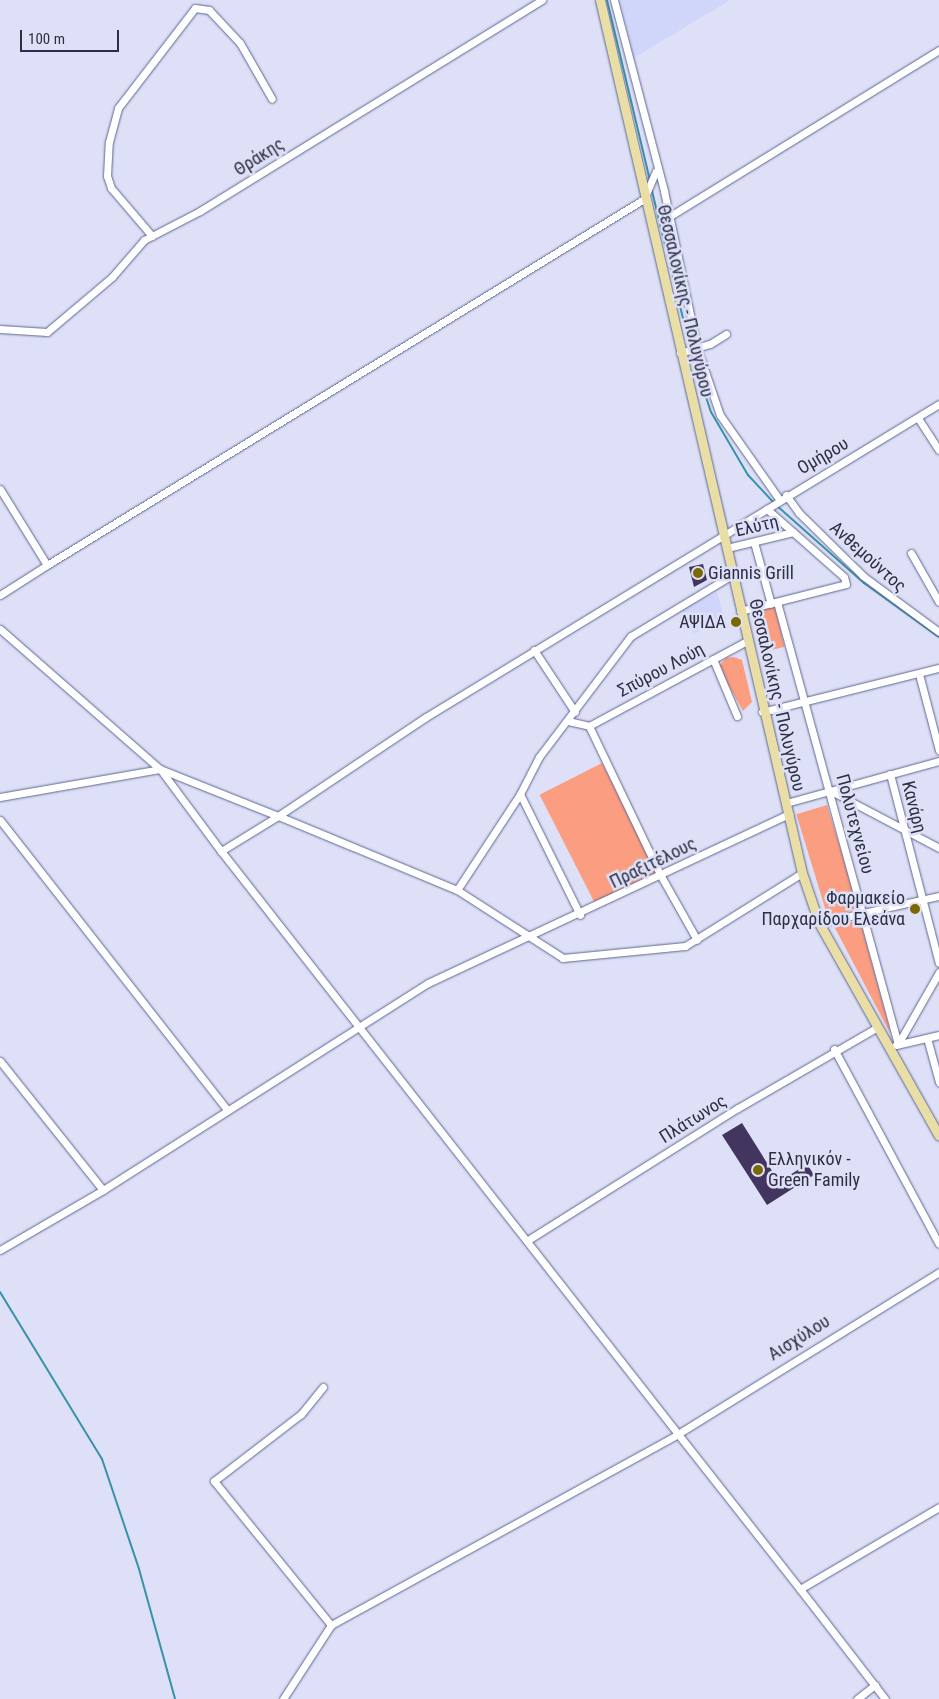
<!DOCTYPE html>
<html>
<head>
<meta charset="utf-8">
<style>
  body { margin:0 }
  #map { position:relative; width:939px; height:1699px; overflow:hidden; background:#dde0f6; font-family:"Roboto Condensed",sans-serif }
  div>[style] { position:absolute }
  .built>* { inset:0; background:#d0d6fa }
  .green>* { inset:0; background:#fa9d81; transform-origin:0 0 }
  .stream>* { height:2px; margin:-1px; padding:0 1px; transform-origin:1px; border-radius:1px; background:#3992a9 }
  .building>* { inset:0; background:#42355f }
  .roads { filter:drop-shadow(0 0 1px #5f6592) drop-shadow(0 0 1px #5f6592) }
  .minor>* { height:7px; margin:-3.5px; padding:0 3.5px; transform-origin:3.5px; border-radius:3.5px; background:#fff }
  .major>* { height:9px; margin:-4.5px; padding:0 4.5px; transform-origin:4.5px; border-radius:4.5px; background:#eadea7 }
  .dots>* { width:14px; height:14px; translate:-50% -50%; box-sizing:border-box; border:2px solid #dde0f6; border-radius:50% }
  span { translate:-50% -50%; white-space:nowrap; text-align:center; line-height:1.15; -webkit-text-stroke:5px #dde0f6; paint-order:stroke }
  .street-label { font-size:18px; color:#2d3044 }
  .poi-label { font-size:18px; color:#2d3044 }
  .left { translate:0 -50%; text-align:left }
  .right { translate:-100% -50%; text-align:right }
  .scale { position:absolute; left:20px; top:30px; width:99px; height:22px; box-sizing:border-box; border:2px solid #2d3044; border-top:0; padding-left:6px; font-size:15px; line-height:18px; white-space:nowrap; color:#2d3044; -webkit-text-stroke:4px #dde0f6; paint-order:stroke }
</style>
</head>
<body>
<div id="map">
  <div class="built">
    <i style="clip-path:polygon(620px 0,730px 0,634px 58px)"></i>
    <i style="clip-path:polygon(717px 592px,724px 617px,694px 634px,682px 610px)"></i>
  </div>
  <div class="green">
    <i style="left:774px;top:604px;width:44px;height:22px;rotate:76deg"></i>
    <i style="clip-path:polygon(734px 657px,742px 660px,752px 702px,743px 711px,718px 667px,726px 658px)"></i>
    <i style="left:602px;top:763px;width:122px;height:70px;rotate:63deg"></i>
    <i style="left:827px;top:805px;width:108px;height:32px;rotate:73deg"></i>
    <i style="clip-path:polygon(860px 920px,889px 1026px,890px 1033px,834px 926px)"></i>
  </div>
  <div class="stream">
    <i style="left:607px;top:0;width:185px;rotate:76.6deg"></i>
    <i style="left:651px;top:187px;width:165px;rotate:76.3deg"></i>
    <i style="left:691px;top:352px;width:63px;rotate:71.6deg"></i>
    <i style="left:711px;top:412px;width:73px;rotate:59.6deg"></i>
    <i style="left:748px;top:475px;width:37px;rotate:47deg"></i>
    <i style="left:776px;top:505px;width:118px;rotate:41.6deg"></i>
    <i style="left:864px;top:583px;width:92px;rotate:35.8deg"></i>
    <i style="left:0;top:1292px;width:196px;rotate:58.6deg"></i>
    <i style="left:102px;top:1459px;width:116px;rotate:71.4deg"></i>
    <i style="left:139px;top:1569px;width:135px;rotate:74.5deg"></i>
  </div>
  <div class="building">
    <i style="clip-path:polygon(703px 564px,707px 580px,694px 587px,689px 567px)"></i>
    <i style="clip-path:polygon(742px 1123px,779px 1182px,807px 1164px,814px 1175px,767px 1205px,722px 1135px)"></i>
  </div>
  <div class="roads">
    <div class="minor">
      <i style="left:614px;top:0;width:197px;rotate:75.3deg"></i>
      <i style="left:664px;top:191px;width:160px;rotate:78.1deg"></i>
      <i style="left:697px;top:348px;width:71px;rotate:71.1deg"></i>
      <i style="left:720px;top:415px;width:103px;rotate:54.9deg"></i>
      <i style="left:667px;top:218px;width:320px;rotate:-31.7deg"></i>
      <i style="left:152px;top:236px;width:63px;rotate:-130.5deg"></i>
      <i style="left:111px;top:188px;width:13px;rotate:-108deg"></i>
      <i style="left:107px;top:176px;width:34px;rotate:-87deg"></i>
      <i style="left:109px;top:142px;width:35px;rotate:-75deg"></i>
      <i style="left:118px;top:108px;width:126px;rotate:-52.4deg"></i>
      <i style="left:195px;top:8px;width:14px;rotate:8deg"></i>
      <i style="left:209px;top:10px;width:45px;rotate:46.8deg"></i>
      <i style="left:240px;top:43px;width:64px;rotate:60.3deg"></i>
      <i style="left:0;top:329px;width:47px;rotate:3.7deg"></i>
      <i style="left:47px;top:332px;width:85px;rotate:-40.2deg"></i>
      <i style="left:112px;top:277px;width:49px;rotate:-49.1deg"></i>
      <i style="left:144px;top:240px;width:63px;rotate:-27.4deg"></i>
      <i style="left:200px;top:211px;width:402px;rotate:-31.7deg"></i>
      <i style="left:680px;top:353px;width:31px;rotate:-17deg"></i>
      <i style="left:710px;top:344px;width:19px;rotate:-32deg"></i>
      <i style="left:918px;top:418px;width:38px;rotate:57deg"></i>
      <i style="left:0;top:489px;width:89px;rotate:58.3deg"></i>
      <i style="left:47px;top:565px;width:700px;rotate:-31.51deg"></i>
      <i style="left:644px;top:199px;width:30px;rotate:-67deg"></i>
      <i style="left:786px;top:495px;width:22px;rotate:54deg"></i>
      <i style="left:799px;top:513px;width:90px;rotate:44.5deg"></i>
      <i style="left:863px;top:576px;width:94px;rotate:36.4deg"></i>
      <i style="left:754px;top:542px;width:64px;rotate:74.7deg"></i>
      <i style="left:727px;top:548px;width:68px;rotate:-13.6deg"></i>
      <i style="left:911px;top:553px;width:56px;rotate:60.3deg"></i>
      <i style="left:0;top:595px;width:56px;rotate:-32.6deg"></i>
      <i style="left:777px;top:602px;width:458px;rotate:74.7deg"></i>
      <i style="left:740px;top:611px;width:109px;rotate:-14.3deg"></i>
      <i style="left:846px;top:584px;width:7px;rotate:-106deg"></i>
      <i style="left:844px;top:577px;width:103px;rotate:-138.6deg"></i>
      <i style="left:0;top:629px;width:213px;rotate:41.2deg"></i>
      <i style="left:160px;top:769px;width:127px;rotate:21.7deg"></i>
      <i style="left:278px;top:816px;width:178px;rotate:-33.8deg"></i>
      <i style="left:426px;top:717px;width:601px;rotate:-31.39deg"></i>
      <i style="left:534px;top:650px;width:74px;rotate:56.5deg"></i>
      <i style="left:713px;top:659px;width:62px;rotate:67.2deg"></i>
      <i style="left:919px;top:674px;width:79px;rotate:75.3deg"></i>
      <i style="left:762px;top:712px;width:182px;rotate:-14deg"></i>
      <i style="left:568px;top:721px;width:22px;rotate:13deg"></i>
      <i style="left:589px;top:726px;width:166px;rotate:64.4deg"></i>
      <i style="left:661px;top:876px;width:73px;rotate:60.6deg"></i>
      <i style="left:589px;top:726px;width:179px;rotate:-28.3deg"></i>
      <i style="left:890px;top:774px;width:195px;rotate:75.5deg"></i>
      <i style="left:831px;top:791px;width:122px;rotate:27.8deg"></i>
      <i style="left:520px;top:794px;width:135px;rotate:63.6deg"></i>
      <i style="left:0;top:797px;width:162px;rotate:-9.9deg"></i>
      <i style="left:160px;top:769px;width:102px;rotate:53.4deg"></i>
      <i style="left:786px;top:803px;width:159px;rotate:-15.4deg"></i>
      <i style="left:0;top:820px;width:367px;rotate:51.9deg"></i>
      <i style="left:802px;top:873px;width:138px;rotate:148deg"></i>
      <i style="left:685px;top:946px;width:123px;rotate:174.4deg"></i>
      <i style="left:563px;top:958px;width:126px;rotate:-147.3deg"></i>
      <i style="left:457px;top:890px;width:194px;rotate:-157.5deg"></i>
      <i style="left:278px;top:816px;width:67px;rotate:148.4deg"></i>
      <i style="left:221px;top:851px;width:741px;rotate:51.91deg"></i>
      <i style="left:678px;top:1434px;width:307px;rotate:-31.8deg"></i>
      <i style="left:457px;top:890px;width:115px;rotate:-56.7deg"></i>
      <i style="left:520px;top:794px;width:42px;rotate:-62.8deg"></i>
      <i style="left:539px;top:757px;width:152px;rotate:-52.8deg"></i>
      <i style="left:631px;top:636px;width:118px;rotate:-31.1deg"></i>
      <i style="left:819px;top:923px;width:123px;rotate:-12.7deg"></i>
      <i style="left:927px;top:1038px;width:46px;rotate:74.7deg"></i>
      <i style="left:898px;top:1044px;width:83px;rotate:-60.3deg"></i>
      <i style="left:896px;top:1045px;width:44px;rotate:-13.1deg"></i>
      <i style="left:834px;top:1049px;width:221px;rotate:61.7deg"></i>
      <i style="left:0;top:1061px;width:165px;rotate:51.4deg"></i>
      <i style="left:528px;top:1240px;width:248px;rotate:-32.2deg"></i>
      <i style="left:738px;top:1108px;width:160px;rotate:-30.1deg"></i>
      <i style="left:0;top:1250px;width:119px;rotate:-30.2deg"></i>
      <i style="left:103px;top:1190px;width:385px;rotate:-32.5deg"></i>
      <i style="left:428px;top:983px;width:399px;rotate:-25.1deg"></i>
      <i style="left:323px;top:1387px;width:35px;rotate:129deg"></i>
      <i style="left:301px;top:1414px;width:110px;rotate:142.4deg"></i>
      <i style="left:214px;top:1481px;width:186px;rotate:50.9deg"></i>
      <i style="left:800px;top:1589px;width:139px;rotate:52.3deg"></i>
      <i style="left:283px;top:1699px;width:88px;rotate:-57deg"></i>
      <i style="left:331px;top:1625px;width:396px;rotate:-28.8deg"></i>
      <i style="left:678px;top:1434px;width:197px;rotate:51.8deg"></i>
      <i style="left:800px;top:1589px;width:161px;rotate:-30.5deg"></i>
      <i style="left:857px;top:1699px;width:23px;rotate:-38deg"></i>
    </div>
    <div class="major">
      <i style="left:600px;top:0;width:896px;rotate:76.97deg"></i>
      <i style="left:802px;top:873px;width:53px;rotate:71.2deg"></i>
      <i style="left:819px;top:923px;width:244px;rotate:60.6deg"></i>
    </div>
  </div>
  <div class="dots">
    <i style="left:698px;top:573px;background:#7a6900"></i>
    <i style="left:736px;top:622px;background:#7a6900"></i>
    <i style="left:915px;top:909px;background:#7a6900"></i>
    <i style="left:758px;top:1170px;background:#7a6900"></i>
  </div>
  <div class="street-label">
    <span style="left:259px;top:157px;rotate:-32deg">Θράκης</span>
    <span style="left:685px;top:301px;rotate:77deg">Θεσσαλονίκης - Πολυγύρου</span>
    <span style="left:823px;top:456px;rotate:-30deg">Ομήρου</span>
    <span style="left:757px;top:526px;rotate:-13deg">Ελύτη</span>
    <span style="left:868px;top:557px;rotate:42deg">Ανθεμούντος</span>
    <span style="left:661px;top:670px;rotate:-28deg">Σπύρου Λούη</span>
    <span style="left:777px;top:695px;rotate:77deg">Θεσσαλονίκης - Πολυγύρου</span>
    <span style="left:914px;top:807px;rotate:76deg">Κανάρη</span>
    <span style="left:855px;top:824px;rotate:75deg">Πολυτεχνείου</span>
    <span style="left:653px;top:863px;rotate:-26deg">Πραξιτέλους</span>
    <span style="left:693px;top:1119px;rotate:-32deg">Πλάτωνος</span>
    <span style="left:799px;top:1338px;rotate:-32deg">Αισχύλου</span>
  </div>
  <div class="poi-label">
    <span class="left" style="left:708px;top:573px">Giannis Grill</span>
    <span class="right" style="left:726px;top:622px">ΑΨΙΔΑ</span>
    <span class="right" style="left:905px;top:909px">Φαρμακείο<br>Παρχαρίδου Ελεάνα</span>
    <span class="left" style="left:768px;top:1170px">Ελληνικόν -<br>Green Family</span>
  </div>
  <div class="scale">100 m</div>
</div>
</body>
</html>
